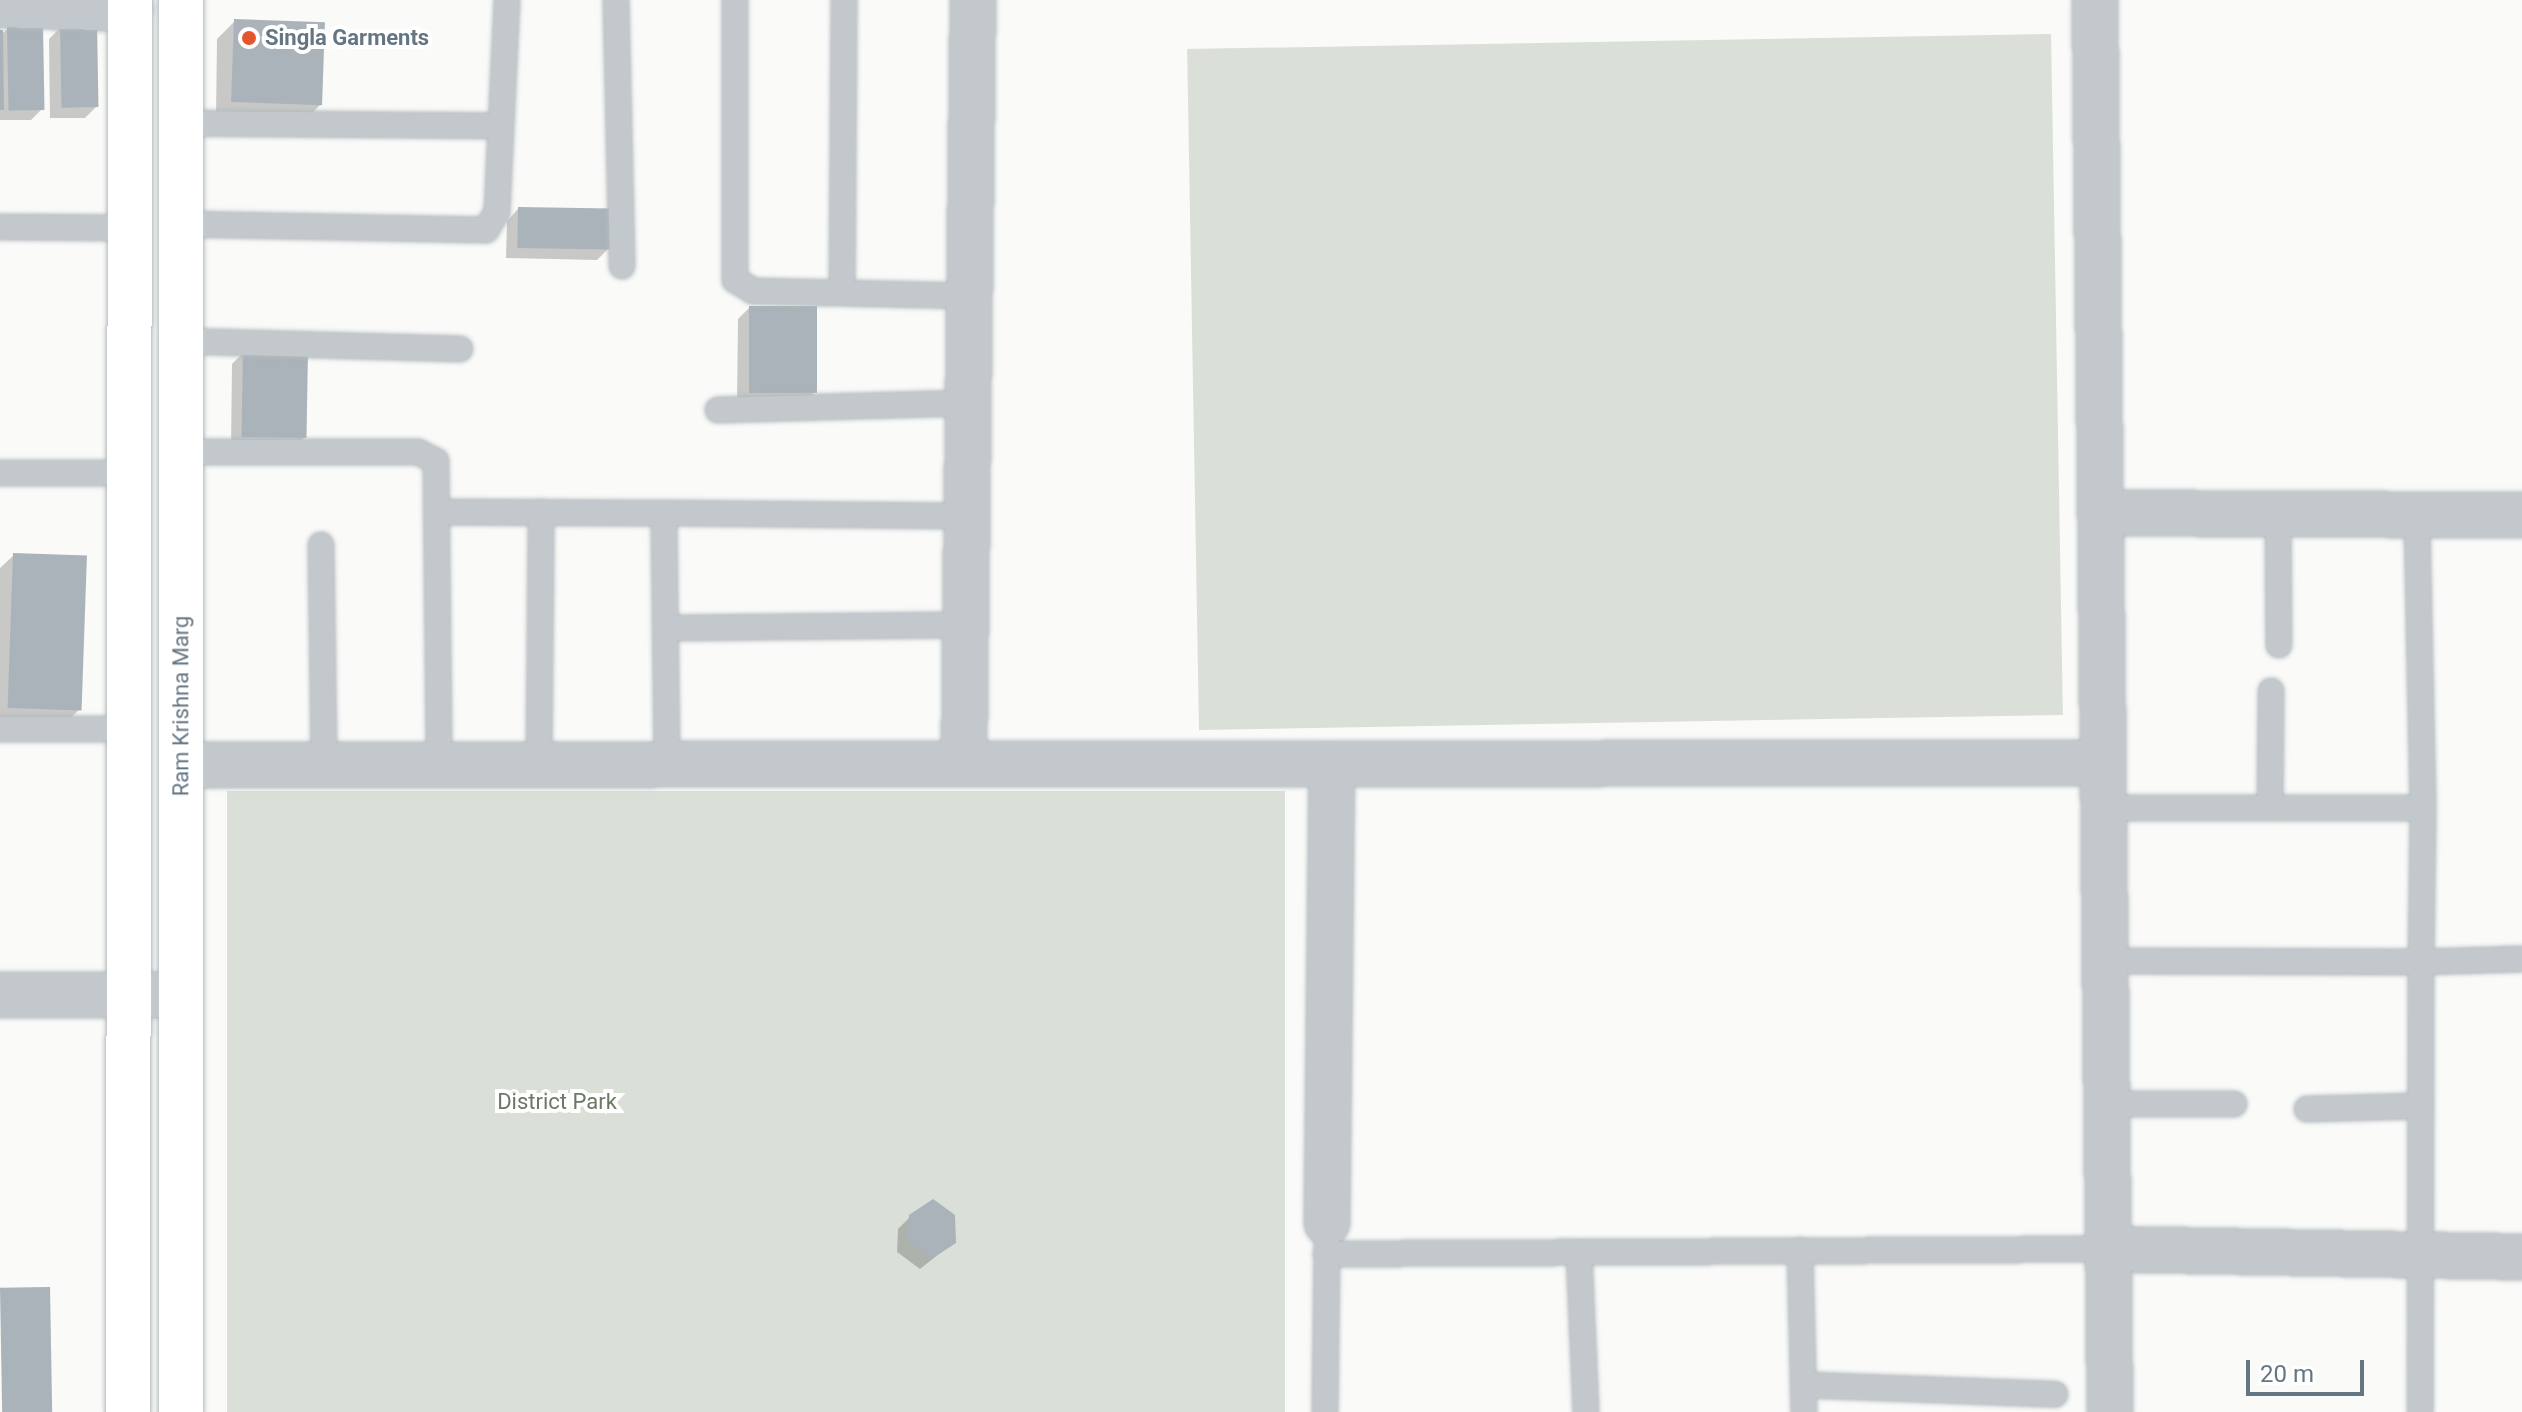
<!DOCTYPE html>
<html>
<head>
<meta charset="utf-8">
<style>
  body { margin:0 }
  #map { position:relative; width:2522px; height:1412px; overflow:hidden; background:#fafaf8; font-family:Roboto,sans-serif }
  div>[style] { position:absolute }
  .green>* { inset:0; background:#dadfd7; transform-origin:0 0 }
  .shadow>* { inset:0; background:#0003 }
  .building>* { inset:0; background:#aab3b9; transform-origin:0 0 }
  .roads { filter:drop-shadow(0 0 2px #b3babf) drop-shadow(0 0 2px #b3babf) }
  .lane>* { height:24px; margin:-12px; padding:0 12px; transform-origin:12px; border-radius:12px; background:#c3c8cc }
  .street>* { height:44px; margin:-22px; padding:0 22px; transform-origin:22px; border-radius:22px; background:#c3c8cc }
  .secondary>* { height:44px; margin:-22px; padding:0 22px; transform-origin:22px; border-radius:22px; background:#fff }
  .dots>* { width:22px; height:22px; translate:-50% -50%; box-sizing:border-box; border:4px solid #fff; border-radius:50% }
  span { translate:-50% -50%; white-space:nowrap; text-align:center; line-height:1.15; -webkit-text-stroke:8px #fff; paint-order:stroke }
  .poi-label { font-size:22px; color:#657683; font-weight:700 }
  .left { translate:0 -50%; text-align:left }
  .street-label { font-size:22px; color:#657683 }
  .park-label { font-size:22px; color:#687a64 }
  .scale { position:absolute; left:2246px; top:1360px; width:118px; height:36px; box-sizing:border-box; border:4px solid #657683; border-top:0; padding-left:10px; font-size:24px; line-height:28px; white-space:nowrap; color:#657683; -webkit-text-stroke:6px #fff; paint-order:stroke }
</style>
</head>
<body>
<div id="map">
  <div class="green">
    <i style="left:2051px;top:34px;width:681px;height:864px;rotate:89deg"></i>
    <i style="left:227px;top:791px;width:1058px;height:621px"></i>
  </div>
  <div class="shadow">
    <i style="clip-path:polygon(235px 21px,322px 103px,304px 121px,216px 119px,217px 39px)"></i>
    <i style="clip-path:polygon(0 27px,1px 35px,8px 28px,42px 109px,31px 120px,0 120px)"></i>
    <i style="clip-path:polygon(61px 27px,97px 106px,85px 118px,50px 118px,49px 39px)"></i>
    <i style="clip-path:polygon(518px 209px,609px 248px,597px 260px,506px 258px,507px 221px)"></i>
    <i style="clip-path:polygon(749px 308px,813px 394px,801px 406px,737px 404px,738px 319px)"></i>
    <i style="clip-path:polygon(244px 352px,305px 437px,293px 449px,231px 448px,232px 364px)"></i>
    <i style="clip-path:polygon(14px 555px,79px 710px,61px 727px,0 725px,0 568px)"></i>
    <i style="clip-path:polygon(910px 1217px,954px 1242px,920px 1269px,897px 1252px,898px 1229px)"></i>
  </div>
  <div class="building">
    <i style="left:234px;top:19px;width:91px;height:83px;rotate:2deg"></i>
    <i style="left:97px;top:24px;width:83px;height:37px;rotate:89deg"></i>
    <i style="left:43px;top:25px;width:85px;height:36px;rotate:89deg"></i>
    <i style="clip-path:polygon(0 30px,3px 30px,4px 110px,0 110px)"></i>
    <i style="left:518px;top:207px;width:93px;height:41px;rotate:1deg"></i>
    <i style="left:749px;top:306px;width:68px;height:87px"></i>
    <i style="left:243px;top:350px;width:65px;height:87px;rotate:1deg"></i>
    <i style="left:13px;top:553px;width:74px;height:155px;rotate:2deg"></i>
    <i style="clip-path:polygon(933px 1199px,955px 1215px,956px 1243px,933px 1258px,907px 1241px,909px 1215px)"></i>
    <i style="left:50px;top:1287px;width:125px;height:50px;rotate:89deg"></i>
  </div>
  <div class="roads">
    <div class="lane">
      <i style="left:616px;top:0;width:266px;rotate:88.7deg"></i>
      <i style="left:735px;top:0;width:280px;rotate:90deg"></i>
      <i style="left:735px;top:280px;width:21px;rotate:31deg"></i>
      <i style="left:753px;top:291px;width:216px;rotate:1.3deg"></i>
      <i style="left:178px;top:123px;width:323px;rotate:0.5deg"></i>
      <i style="left:176px;top:224px;width:310px;rotate:1.1deg"></i>
      <i style="left:486px;top:230px;width:21px;rotate:-59deg"></i>
      <i style="left:497px;top:212px;width:212px;rotate:-87.3deg"></i>
      <i style="left:0;top:227px;width:130px;rotate:0.4deg"></i>
      <i style="left:842px;top:293px;width:293px;rotate:-89.6deg"></i>
      <i style="left:179px;top:341px;width:281px;rotate:1.6deg"></i>
      <i style="left:718px;top:410px;width:250px;rotate:-1.6deg"></i>
      <i style="left:181px;top:452px;width:237px"></i>
      <i style="left:418px;top:452px;width:20px;rotate:27deg"></i>
      <i style="left:436px;top:461px;width:304px;rotate:89.4deg"></i>
      <i style="left:0;top:473px;width:129px"></i>
      <i style="left:442px;top:512px;width:222px;rotate:0.3deg"></i>
      <i style="left:2278px;top:514px;width:131px;rotate:89.6deg"></i>
      <i style="left:321px;top:545px;width:220px;rotate:89.2deg"></i>
      <i style="left:666px;top:628px;width:299px;rotate:-0.6deg"></i>
      <i style="left:0;top:729px;width:129px"></i>
      <i style="left:539px;top:764px;width:252px;rotate:-89.5deg"></i>
      <i style="left:667px;top:764px;width:251px;rotate:-90.7deg"></i>
      <i style="left:664px;top:513px;width:303px;rotate:0.6deg"></i>
      <i style="left:2103px;top:808px;width:320px"></i>
      <i style="left:2423px;top:808px;width:294px;rotate:-91.2deg"></i>
      <i style="left:2270px;top:808px;width:117px;rotate:-89.5deg"></i>
      <i style="left:2423px;top:808px;width:154px;rotate:90.7deg"></i>
      <i style="left:2421px;top:962px;width:101px;rotate:-1.7deg"></i>
      <i style="left:2105px;top:961px;width:316px;rotate:0.2deg"></i>
      <i style="left:2421px;top:962px;width:450px;rotate:90.1deg"></i>
      <i style="left:2106px;top:1104px;width:128px"></i>
      <i style="left:2307px;top:1109px;width:114px;rotate:-1.5deg"></i>
      <i style="left:1800px;top:1250px;width:162px;rotate:88.6deg"></i>
      <i style="left:1579px;top:1252px;width:160px;rotate:87.5deg"></i>
      <i style="left:1326px;top:1254px;width:782px;rotate:-0.37deg"></i>
      <i style="left:1804px;top:1385px;width:251px;rotate:2.1deg"></i>
      <i style="left:1325px;top:1412px;width:175px;rotate:-89.3deg"></i>
    </div>
    <div class="street">
      <i style="left:2095px;top:0;width:1412px;rotate:89.39deg"></i>
      <i style="left:0;top:5px;width:131px;rotate:1.7deg"></i>
      <i style="left:2100px;top:513px;width:422px;rotate:0.3deg"></i>
      <i style="left:964px;top:764px;width:764px;rotate:-89.33deg"></i>
      <i style="left:181px;top:765px;width:1922px;rotate:-0.06deg"></i>
      <i style="left:0;top:995px;width:181px"></i>
      <i style="left:1327px;top:1223px;width:459px;rotate:-89.4deg"></i>
      <i style="left:2108px;top:1249px;width:414px;rotate:1.1deg"></i>
    </div>
    <div class="secondary">
      <i style="left:128px;top:1412px;width:1412px;rotate:-89.92deg"></i>
      <i style="left:181px;top:1412px;width:1412px;rotate:-90deg"></i>
    </div>
  </div>
  <div class="dots">
    <i style="left:249px;top:38px;background:#e4572e"></i>
  </div>
  <div class="poi-label">
    <span class="left" style="left:265px;top:38px">Singla Garments</span>
  </div>
  <div class="street-label">
    <span style="left:181px;top:706px;rotate:-90deg">Ram Krishna Marg</span>
  </div>
  <div class="park-label">
    <span style="left:557px;top:1102px">District Park</span>
  </div>
  <div class="scale">20 m</div>
</div>
</body>
</html>
